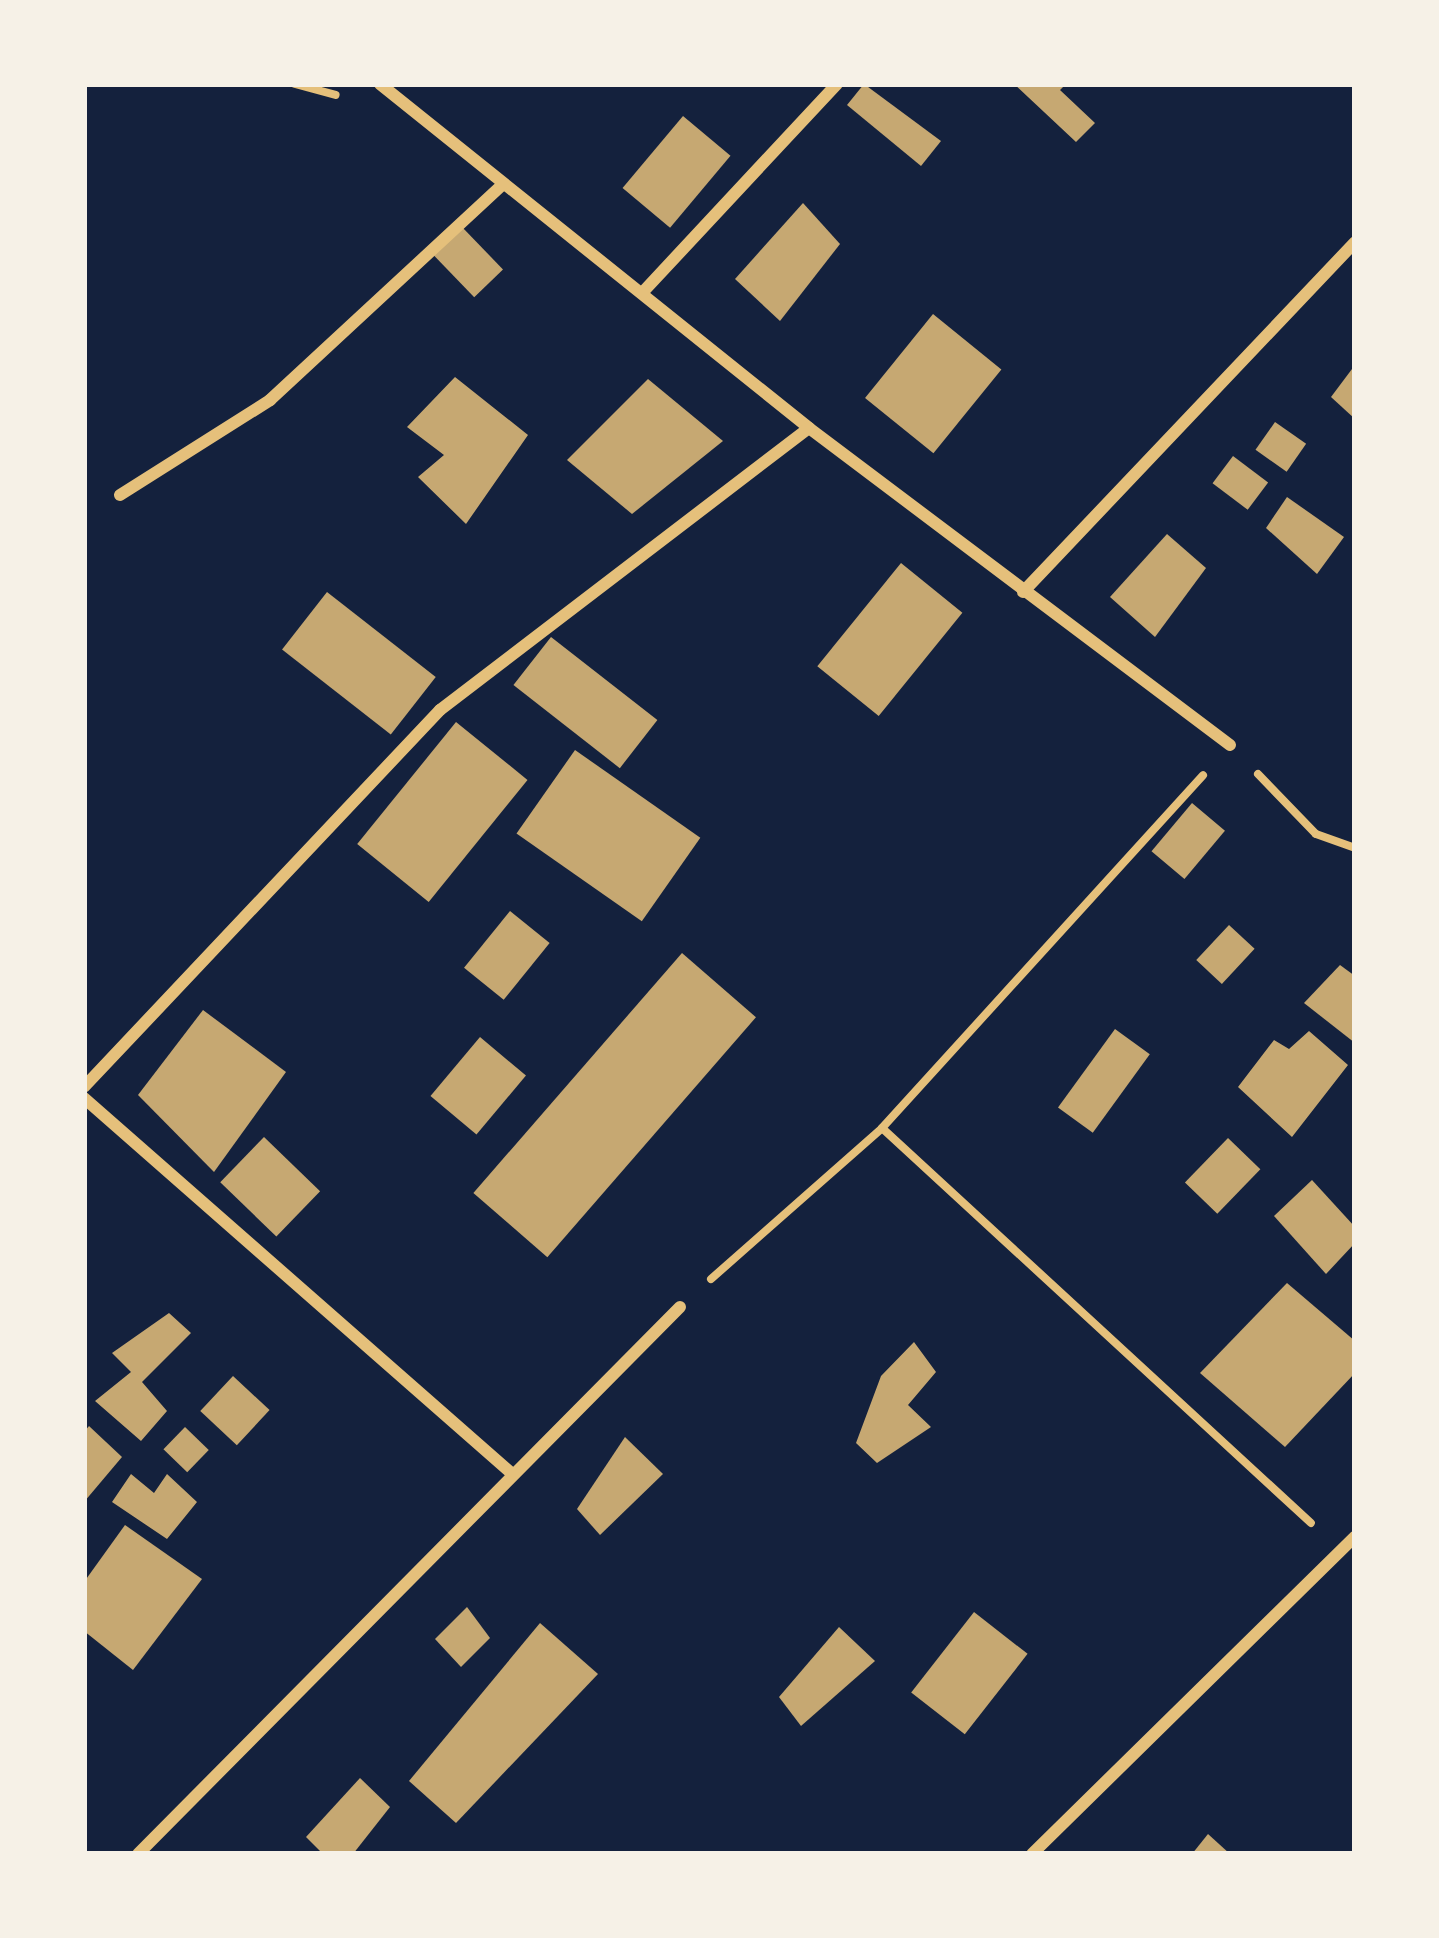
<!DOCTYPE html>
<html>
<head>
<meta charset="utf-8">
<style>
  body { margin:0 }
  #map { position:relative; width:1439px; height:1938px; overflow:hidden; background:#14213d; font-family:Cabin,sans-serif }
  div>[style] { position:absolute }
  .building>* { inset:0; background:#c6a872; transform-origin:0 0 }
  .path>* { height:8px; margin:-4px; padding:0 4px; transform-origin:4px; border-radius:4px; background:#e5c07b }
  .minor>* { height:12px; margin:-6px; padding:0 6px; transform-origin:6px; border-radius:6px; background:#e5c07b }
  span { translate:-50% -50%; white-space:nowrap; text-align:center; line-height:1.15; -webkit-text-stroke:10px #f6f1e7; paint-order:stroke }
  .frame { position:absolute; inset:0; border:87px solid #f6f1e7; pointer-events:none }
</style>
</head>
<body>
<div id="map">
  <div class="building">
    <i style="clip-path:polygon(864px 84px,941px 141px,921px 166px,847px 105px)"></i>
    <i style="clip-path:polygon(1014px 84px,1066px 84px,1060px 90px,1095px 123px,1076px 142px)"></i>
    <i style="left:683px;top:116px;width:62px;height:94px;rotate:40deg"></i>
    <i style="clip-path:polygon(803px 203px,840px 244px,780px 321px,735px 279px)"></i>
    <i style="left:462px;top:227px;width:59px;height:40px;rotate:46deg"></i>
    <i style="left:933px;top:314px;width:88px;height:108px;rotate:39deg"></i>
    <i style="clip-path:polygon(1355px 365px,1355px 419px,1331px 397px)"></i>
    <i style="clip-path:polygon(455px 377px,528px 435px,466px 524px,418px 477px,444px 455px,407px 427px)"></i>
    <i style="clip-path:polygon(648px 379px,723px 441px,632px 514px,567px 460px)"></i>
    <i style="left:1275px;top:422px;width:38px;height:34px;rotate:35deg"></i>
    <i style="left:1233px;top:456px;width:44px;height:34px;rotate:37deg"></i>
    <i style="clip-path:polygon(1287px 497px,1344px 537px,1317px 574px,1266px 528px)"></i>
    <i style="clip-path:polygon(1167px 534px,1206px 568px,1155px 637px,1110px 597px)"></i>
    <i style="left:901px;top:563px;width:79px;height:133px;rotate:39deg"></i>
    <i style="left:327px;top:592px;width:138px;height:73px;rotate:38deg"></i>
    <i style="left:551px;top:637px;width:135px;height:61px;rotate:38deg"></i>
    <i style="left:456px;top:722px;width:92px;height:157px;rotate:39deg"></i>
    <i style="left:575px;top:750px;width:153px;height:102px;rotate:35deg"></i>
    <i style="left:1192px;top:803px;width:43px;height:63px;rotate:40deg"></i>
    <i style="left:510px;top:911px;width:51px;height:73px;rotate:39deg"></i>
    <i style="left:1229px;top:925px;width:35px;height:48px;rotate:43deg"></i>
    <i style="left:682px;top:953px;width:98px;height:318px;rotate:41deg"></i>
    <i style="clip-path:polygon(1340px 965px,1355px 976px,1355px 1043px,1304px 1003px)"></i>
    <i style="clip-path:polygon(203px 1010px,286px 1072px,214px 1172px,138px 1095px)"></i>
    <i style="left:1115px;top:1029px;width:43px;height:97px;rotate:36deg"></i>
    <i style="clip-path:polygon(1309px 1031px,1348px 1065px,1292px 1137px,1238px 1087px,1274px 1040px,1289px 1049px)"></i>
    <i style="left:480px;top:1037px;width:60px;height:77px;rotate:40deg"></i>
    <i style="left:264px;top:1137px;width:78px;height:63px;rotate:44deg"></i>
    <i style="left:1228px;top:1138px;width:45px;height:62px;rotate:44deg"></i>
    <i style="clip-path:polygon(1312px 1180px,1355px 1227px,1355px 1243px,1326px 1274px,1274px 1216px)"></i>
    <i style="clip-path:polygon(1287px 1283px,1355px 1341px,1355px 1373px,1285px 1447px,1200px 1373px)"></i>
    <i style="clip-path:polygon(169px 1313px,191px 1333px,142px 1382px,167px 1411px,141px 1441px,95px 1401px,131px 1372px,112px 1353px)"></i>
    <i style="clip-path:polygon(914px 1342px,936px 1372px,908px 1405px,931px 1427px,877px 1463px,856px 1443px,881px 1376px)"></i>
    <i style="left:233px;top:1376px;width:50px;height:48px;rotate:43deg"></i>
    <i style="clip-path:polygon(89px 1426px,122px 1457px,84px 1502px,84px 1432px)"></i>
    <i style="left:185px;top:1427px;width:33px;height:31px;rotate:44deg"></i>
    <i style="clip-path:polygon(625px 1437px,663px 1474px,600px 1535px,577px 1509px)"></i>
    <i style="clip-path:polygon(131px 1474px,154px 1493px,167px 1474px,197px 1502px,167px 1539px,112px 1502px)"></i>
    <i style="clip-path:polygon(125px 1525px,202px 1579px,133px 1670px,84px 1631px,84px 1582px)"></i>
    <i style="clip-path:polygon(467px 1607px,490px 1638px,461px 1667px,435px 1639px)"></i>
    <i style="left:974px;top:1612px;width:68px;height:102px;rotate:38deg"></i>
    <i style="clip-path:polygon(540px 1623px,598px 1674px,456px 1823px,409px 1781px)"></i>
    <i style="clip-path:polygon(839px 1627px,875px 1661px,801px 1726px,779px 1697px)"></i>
    <i style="clip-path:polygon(360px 1778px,390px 1807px,353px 1854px,323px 1854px,306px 1837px)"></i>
    <i style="clip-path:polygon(1208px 1834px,1230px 1854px,1192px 1854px)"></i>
  </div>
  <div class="path">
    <i style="left:295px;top:84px;width:42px;rotate:15deg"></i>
    <i style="left:1258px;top:774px;width:83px;rotate:46deg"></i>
    <i style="left:1316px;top:834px;width:41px;rotate:19.7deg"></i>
    <i style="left:882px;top:1128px;width:583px;rotate:42.64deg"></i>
    <i style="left:711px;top:1279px;width:228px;rotate:-41.4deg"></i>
    <i style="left:882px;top:1128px;width:477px;rotate:-47.7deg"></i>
  </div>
  <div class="minor">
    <i style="left:380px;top:84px;width:550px;rotate:38.72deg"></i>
    <i style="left:809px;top:428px;width:527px;rotate:36.98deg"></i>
    <i style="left:642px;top:293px;width:286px;rotate:-47deg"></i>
    <i style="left:120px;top:495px;width:178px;rotate:-32.3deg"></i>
    <i style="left:270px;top:400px;width:318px;rotate:-42.8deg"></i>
    <i style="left:1023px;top:592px;width:482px;rotate:-46.5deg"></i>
    <i style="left:84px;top:1087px;width:519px;rotate:-46.64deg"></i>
    <i style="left:440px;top:710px;width:464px;rotate:-37.4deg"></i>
    <i style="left:84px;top:1098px;width:567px;rotate:41.28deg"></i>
    <i style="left:138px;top:1854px;width:770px;rotate:-45.26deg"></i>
    <i style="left:1032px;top:1854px;width:453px;rotate:-44.5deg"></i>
  </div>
  <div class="frame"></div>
</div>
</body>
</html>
